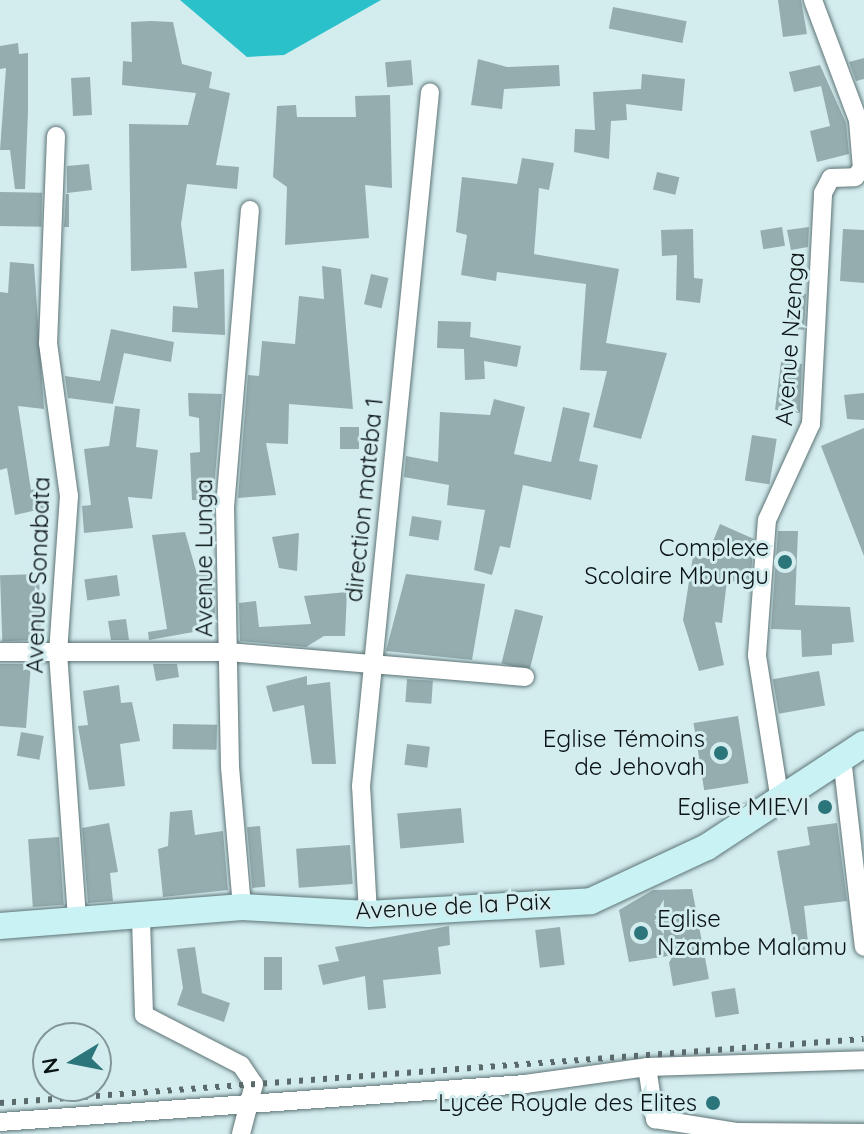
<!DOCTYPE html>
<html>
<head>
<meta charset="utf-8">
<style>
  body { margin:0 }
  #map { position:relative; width:864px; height:1134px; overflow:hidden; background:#d3ecee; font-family:Quicksand,sans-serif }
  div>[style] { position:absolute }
  .water>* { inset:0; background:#2bc1cb }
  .building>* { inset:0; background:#95adaf; transform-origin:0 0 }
  .roads { filter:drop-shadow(0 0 2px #5e7476) drop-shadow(0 0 2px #5e7476) }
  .street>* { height:18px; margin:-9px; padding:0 9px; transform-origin:9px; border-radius:9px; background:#fff }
  .secondary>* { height:26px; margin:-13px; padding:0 13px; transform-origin:13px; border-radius:13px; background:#c8f2f4 }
  .rail>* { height:6px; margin-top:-3px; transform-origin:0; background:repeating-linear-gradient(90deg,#5a696a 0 4px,transparent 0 12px) }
  .dots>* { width:22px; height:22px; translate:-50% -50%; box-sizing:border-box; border:4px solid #d3ecee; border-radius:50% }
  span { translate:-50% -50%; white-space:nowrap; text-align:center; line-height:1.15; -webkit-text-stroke:6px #d3ecee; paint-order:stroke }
  .street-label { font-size:24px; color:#0b1415 }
  .poi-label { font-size:24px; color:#0b1415 }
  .right { translate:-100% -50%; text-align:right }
  .left { translate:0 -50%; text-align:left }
  .north { position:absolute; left:32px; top:1022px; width:80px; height:80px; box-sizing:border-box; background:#d3ecee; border:2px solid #839697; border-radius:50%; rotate:260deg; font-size:22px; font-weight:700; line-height:32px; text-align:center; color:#0b1415 }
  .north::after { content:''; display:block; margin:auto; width:28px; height:36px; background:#2c757b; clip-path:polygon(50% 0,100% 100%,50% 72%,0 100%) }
</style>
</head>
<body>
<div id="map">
  <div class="water">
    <i style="clip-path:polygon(180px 0,381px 0,284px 55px,247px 57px)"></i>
  </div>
  <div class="building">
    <i style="clip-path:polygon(778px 0,801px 0,807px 34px,783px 37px)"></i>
    <i style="left:613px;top:7px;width:75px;height:22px;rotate:11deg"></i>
    <i style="clip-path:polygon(151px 21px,173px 22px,182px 64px,212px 72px,209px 88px,230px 93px,216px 165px,239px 167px,237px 189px,187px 184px,181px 224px,187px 268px,131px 271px,129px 124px,188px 125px,196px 93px,122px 85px,123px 61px,132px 62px,131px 22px)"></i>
    <i style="clip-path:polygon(18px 43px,19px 54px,28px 53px,28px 111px,25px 189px,15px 189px,10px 150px,0 150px,6px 68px,0 69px,0 46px)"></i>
    <i style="clip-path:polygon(864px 58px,864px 79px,856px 81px,849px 62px)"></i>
    <i style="clip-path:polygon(478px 59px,507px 67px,559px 65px,560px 86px,504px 89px,502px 109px,471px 105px)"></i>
    <i style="left:411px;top:60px;width:25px;height:26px;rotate:85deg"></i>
    <i style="clip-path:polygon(820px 65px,846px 123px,849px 154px,817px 162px,810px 131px,830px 126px,821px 86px,794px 92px,789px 72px)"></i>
    <i style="clip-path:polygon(642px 74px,685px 79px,682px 111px,626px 104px,627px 120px,611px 121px,609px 159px,574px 152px,575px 129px,595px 130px,593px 92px,641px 89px)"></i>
    <i style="left:90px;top:77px;width:38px;height:19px;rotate:87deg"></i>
    <i style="clip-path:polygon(390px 95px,392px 188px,365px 185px,369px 238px,285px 245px,287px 187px,273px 177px,277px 106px,296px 105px,297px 117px,356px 117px,355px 96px)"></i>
    <i style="clip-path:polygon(522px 158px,554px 163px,549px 190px,539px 188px,534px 254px,619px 269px,606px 343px,667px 353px,641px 439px,593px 427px,607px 371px,580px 370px,586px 284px,497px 272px,496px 281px,461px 275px,467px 235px,456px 232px,462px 177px,517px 184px)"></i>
    <i style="clip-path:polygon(89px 164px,92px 190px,67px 193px,67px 166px)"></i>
    <i style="left:657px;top:172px;width:23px;height:18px;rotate:13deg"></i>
    <i style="left:0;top:192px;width:42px;height:34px;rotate:1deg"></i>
    <i style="clip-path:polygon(66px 194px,69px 194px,69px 227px,64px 227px)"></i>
    <i style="left:782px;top:227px;width:19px;height:22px;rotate:81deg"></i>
    <i style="clip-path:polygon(809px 227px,808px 247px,791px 250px,787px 230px)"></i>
    <i style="clip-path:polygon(693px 229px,694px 278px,703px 279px,700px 303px,676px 300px,677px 255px,662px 256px,661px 230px)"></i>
    <i style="clip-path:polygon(843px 229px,864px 230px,864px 283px,840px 281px)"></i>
    <i style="clip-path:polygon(10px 262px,34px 264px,44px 409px,18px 406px,31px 490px,50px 486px,50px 507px,15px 515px,7px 468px,0 470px,0 292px,8px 293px)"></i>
    <i style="clip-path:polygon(322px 266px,341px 269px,353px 409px,289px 404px,288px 444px,266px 443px,276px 495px,238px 498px,248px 375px,259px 376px,262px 341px,295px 344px,299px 296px,324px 299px)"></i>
    <i style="clip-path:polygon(224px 269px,225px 335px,172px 332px,173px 306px,198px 308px,194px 272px)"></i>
    <i style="left:371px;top:274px;width:18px;height:31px;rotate:13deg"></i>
    <i style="clip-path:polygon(792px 292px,806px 294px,804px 330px,788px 328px)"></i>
    <i style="clip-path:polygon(438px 321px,471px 322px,470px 337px,521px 346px,517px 367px,484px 361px,485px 379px,465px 380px,464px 349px,437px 348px)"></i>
    <i style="clip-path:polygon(111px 329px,174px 342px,171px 362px,124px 353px,113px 404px,68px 398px,65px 376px,100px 381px)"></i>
    <i style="clip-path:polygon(781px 362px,802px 364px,800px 413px,775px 410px)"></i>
    <i style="clip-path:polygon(188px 393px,222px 394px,213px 501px,192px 500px,190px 453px,200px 452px,199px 418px,189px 416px)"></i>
    <i style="clip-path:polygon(864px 393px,864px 420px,847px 419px,844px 395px)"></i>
    <i style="clip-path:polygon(494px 399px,525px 407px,514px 454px,551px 462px,563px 407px,590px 413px,579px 461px,598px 465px,591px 500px,523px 485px,510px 548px,500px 546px,492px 575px,474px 570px,485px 510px,447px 505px,449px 485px,404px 477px,406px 456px,438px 462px,440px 412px,490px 415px)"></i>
    <i style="clip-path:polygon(115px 406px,140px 409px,136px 447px,158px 450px,152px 499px,128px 497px,133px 528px,84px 533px,82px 506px,91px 505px,84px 449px,109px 446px)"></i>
    <i style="left:340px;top:427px;width:19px;height:22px"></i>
    <i style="clip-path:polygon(864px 428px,864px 556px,821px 446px)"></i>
    <i style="left:752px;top:435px;width:25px;height:46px;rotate:9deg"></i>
    <i style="left:412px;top:516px;width:30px;height:20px;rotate:9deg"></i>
    <i style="clip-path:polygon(720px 524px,754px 539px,750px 585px,727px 580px,722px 623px,715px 622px,724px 665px,699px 671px,683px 620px,693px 556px,706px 558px)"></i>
    <i style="clip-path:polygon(778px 531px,798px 531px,795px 605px,850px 607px,854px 642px,832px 644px,832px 655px,802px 657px,801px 630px,771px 629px)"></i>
    <i style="clip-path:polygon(185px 532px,197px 574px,214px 573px,215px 617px,196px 618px,199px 631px,149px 640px,148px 632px,167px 629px,152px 535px)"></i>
    <i style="clip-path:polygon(299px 533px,297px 571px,279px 568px,272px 537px)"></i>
    <i style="left:39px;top:574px;width:66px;height:39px;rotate:88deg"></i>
    <i style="clip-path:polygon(406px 574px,485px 584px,472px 660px,386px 651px)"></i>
    <i style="left:117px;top:575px;width:21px;height:33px;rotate:82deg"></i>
    <i style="clip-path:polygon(347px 592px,345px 636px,324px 636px,306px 647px,240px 641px,239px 603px,256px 601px,259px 627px,311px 624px,304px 596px)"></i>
    <i style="left:515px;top:609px;width:29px;height:56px;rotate:14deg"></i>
    <i style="clip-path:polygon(126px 619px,129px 640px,111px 640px,108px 621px)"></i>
    <i style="clip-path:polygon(0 664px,31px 664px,26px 728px,0 726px)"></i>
    <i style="clip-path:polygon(153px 664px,177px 664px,179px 677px,156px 681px)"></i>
    <i style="left:819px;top:671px;width:35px;height:47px;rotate:80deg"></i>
    <i style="clip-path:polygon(307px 676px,307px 685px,330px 682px,336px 764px,312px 764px,304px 705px,273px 712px,266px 686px)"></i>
    <i style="left:407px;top:679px;width:26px;height:23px;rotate:4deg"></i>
    <i style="clip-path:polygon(119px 685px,121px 703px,132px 702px,140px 741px,120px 744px,125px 786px,89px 790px,78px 726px,88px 725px,83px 691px)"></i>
    <i style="left:738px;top:716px;width:68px;height:45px;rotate:81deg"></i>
    <i style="left:173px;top:724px;width:44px;height:25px;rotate:1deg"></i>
    <i style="left:21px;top:732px;width:23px;height:24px;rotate:10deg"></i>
    <i style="left:407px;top:744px;width:23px;height:21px;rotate:7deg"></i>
    <i style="left:461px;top:808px;width:35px;height:64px;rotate:85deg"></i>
    <i style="clip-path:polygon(192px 810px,195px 835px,223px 831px,228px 890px,163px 897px,158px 849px,168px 846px,170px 812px)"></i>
    <i style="clip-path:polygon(109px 823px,118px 872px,110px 873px,113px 901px,88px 903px,82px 828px)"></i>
    <i style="clip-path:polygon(837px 823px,847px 901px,804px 906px,809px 951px,795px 953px,777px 851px,810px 845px,807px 827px)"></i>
    <i style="left:260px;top:826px;width:61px;height:13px;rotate:85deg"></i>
    <i style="left:59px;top:837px;width:68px;height:31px;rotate:86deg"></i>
    <i style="left:350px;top:845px;width:39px;height:54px;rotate:86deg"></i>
    <i style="clip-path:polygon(692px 889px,709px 979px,673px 986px,668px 956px,629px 962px,619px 910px,653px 890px)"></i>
    <i style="clip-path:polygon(449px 926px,450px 945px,438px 947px,441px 974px,383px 980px,386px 1008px,368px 1010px,365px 976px,323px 985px,318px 965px,339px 961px,335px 947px)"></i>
    <i style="left:560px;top:927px;width:38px;height:25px;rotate:83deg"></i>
    <i style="clip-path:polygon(195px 947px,202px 993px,230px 1003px,224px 1022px,177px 1005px,183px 988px,177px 949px)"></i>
    <i style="left:264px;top:957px;width:18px;height:33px"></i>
    <i style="left:735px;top:988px;width:26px;height:24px;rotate:81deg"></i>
  </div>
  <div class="roads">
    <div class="street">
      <i style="left:56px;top:136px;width:207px;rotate:92.2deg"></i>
      <i style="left:48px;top:343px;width:154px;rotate:82.2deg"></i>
      <i style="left:69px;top:496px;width:157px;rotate:94deg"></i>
      <i style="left:58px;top:653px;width:268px;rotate:85.9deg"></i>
      <i style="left:0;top:652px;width:228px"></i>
      <i style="left:228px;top:652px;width:298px;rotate:4.8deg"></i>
      <i style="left:842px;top:758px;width:190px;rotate:83.4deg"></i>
      <i style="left:780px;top:801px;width:148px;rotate:-99deg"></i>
      <i style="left:757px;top:655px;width:135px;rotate:-85.8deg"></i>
      <i style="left:767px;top:520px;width:106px;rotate:-65.4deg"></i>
      <i style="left:811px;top:424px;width:231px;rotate:-87deg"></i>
      <i style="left:823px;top:193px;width:17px;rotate:-62deg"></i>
      <i style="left:831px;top:178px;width:24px;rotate:-2deg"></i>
      <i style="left:855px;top:177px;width:11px;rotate:-49deg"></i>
      <i style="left:862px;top:169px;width:49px;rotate:-94.7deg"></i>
      <i style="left:858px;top:120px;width:128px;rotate:-110.6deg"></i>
      <i style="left:242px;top:907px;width:141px;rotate:-94.9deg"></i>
      <i style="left:230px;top:767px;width:260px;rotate:-91.1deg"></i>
      <i style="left:225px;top:507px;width:298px;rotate:-85.2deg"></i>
      <i style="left:368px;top:914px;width:128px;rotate:-93.1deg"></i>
      <i style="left:361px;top:786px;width:697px;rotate:-84.32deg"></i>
      <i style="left:141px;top:919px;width:96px;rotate:88.2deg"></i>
      <i style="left:144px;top:1015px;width:109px;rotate:27.3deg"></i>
      <i style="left:241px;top:1065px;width:23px;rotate:56deg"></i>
      <i style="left:254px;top:1084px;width:52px;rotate:104.6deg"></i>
      <i style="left:647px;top:1067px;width:53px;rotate:81.3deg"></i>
      <i style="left:655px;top:1119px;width:82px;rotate:9.1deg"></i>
      <i style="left:736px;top:1132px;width:128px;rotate:0.4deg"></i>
      <i style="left:0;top:1122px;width:526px;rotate:-4.14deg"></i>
      <i style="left:525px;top:1084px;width:123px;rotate:-7.9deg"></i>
      <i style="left:647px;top:1067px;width:217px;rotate:-1.8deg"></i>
    </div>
    <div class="secondary">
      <i style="left:0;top:926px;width:243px;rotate:-4.5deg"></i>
      <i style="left:242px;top:907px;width:126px;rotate:3.2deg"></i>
      <i style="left:368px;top:914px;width:223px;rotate:-3.3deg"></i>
      <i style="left:591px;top:901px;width:128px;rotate:-25deg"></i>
      <i style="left:707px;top:847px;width:188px;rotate:-33.3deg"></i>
    </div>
  </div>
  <div class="rail">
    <i style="left:0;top:1103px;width:866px;rotate:-4.24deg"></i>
  </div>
  <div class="dots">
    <i style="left:785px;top:562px;background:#2c757b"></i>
    <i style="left:721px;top:753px;background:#2c757b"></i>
    <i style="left:825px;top:807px;background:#2c757b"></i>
    <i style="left:641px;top:933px;background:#2c757b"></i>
    <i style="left:713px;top:1103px;background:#2c757b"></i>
  </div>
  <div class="street-label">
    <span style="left:790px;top:339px;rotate:-86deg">Avenue Nzenga</span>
    <span style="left:364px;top:500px;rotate:-84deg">direction mateba 1</span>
    <span style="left:204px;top:558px;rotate:-90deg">Avenue Lunga</span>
    <span style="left:38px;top:575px;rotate:-88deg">Avenue Sonabata</span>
    <span style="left:453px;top:906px;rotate:-3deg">Avenue de la Paix</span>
  </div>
  <div class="poi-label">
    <span class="right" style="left:769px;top:562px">Complexe<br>Scolaire Mbungu</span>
    <span class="right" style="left:705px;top:753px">Eglise Témoins<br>de Jehovah</span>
    <span class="right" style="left:809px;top:807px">Eglise MIEVI</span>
    <span class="left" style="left:657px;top:933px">Eglise<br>Nzambe Malamu</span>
    <span class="right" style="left:697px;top:1103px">Lycée Royale des Elites</span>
  </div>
  <div class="north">N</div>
</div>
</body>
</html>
